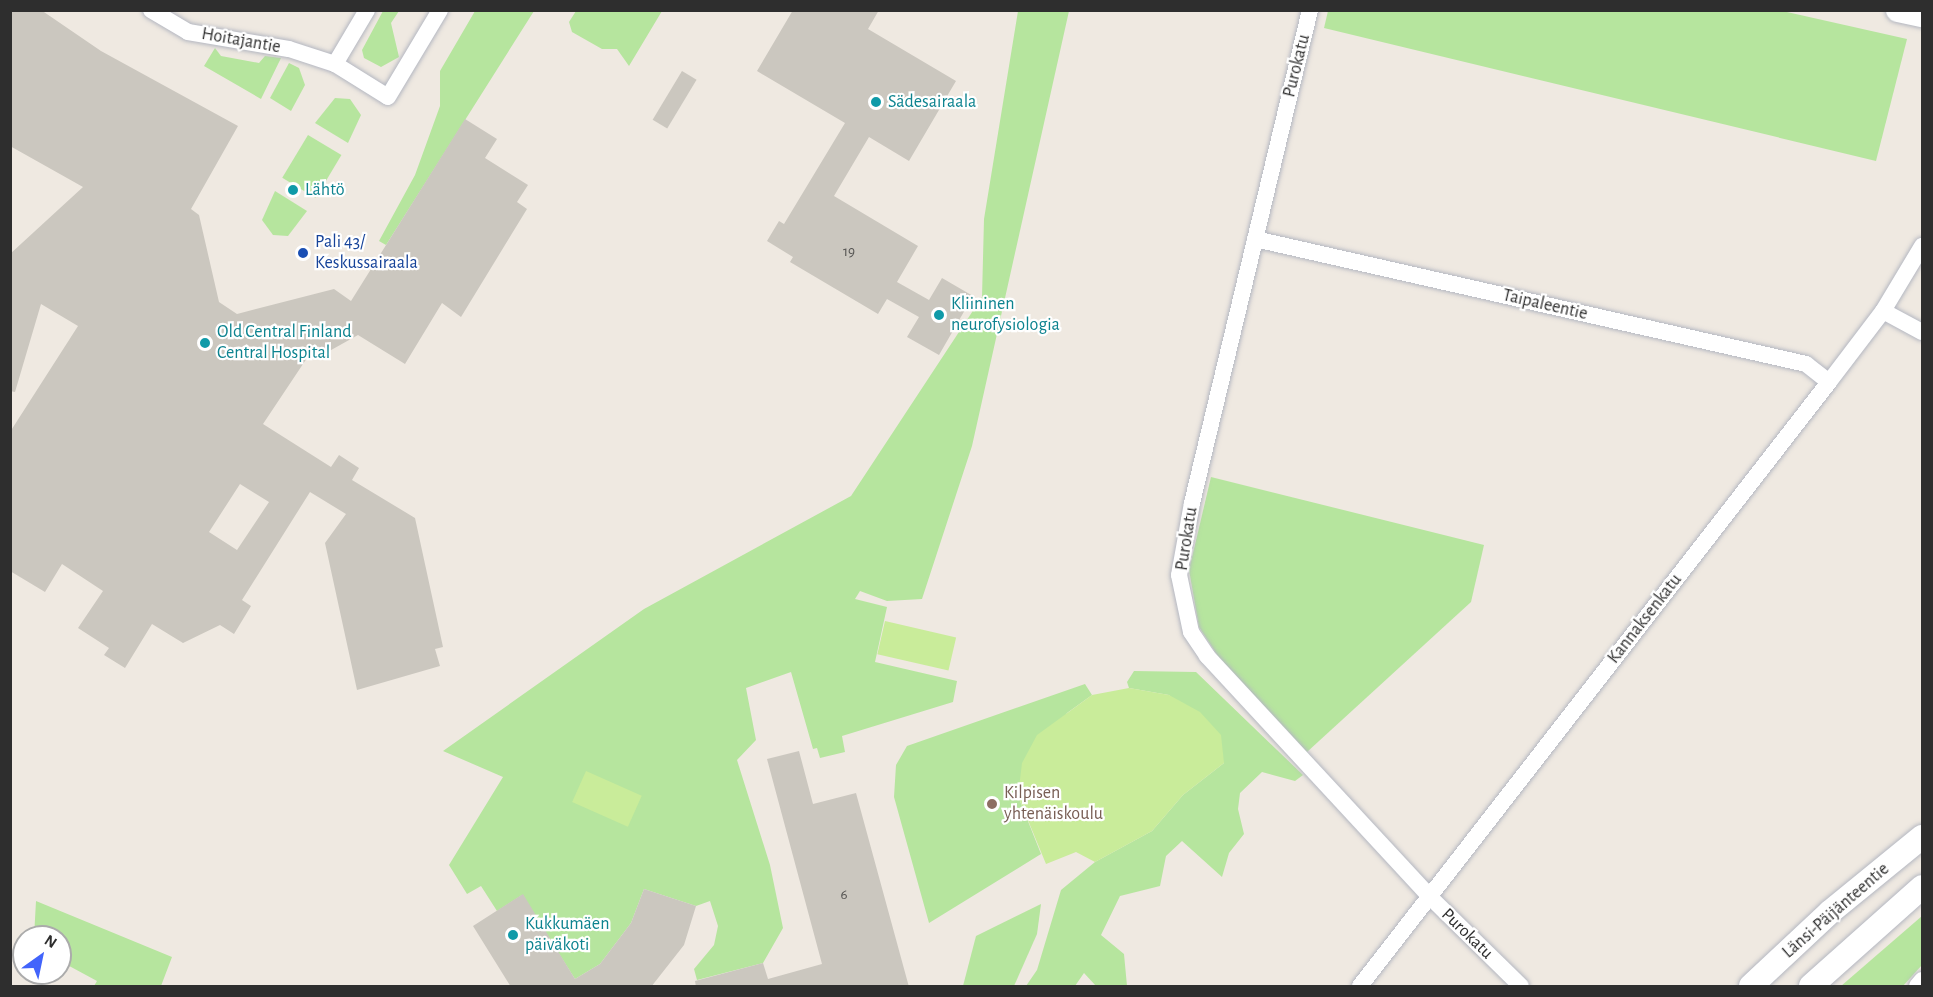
<!DOCTYPE html>
<html>
<head>
<meta charset="utf-8">
<style>
  body { margin:0 }
  #map { position:relative; width:1933px; height:997px; overflow:hidden; background:#efe9e1; font-family:"Alegreya Sans",sans-serif }
  div>[style] { position:absolute }
  .green>* { inset:0; background:#b6e59e; transform-origin:0 0 }
  .pitch>* { inset:0; background:#c9ec9a; transform-origin:0 0 }
  .building>* { inset:0; background:#cbc7bf; transform-origin:0 0 }
  .roads { filter:drop-shadow(0 0 2px #b4b7c1) drop-shadow(0 0 2px #b4b7c1) }
  .street>* { height:16px; margin:-8px; padding:0 8px; transform-origin:8px; border-radius:8px; background:#fff }
  .secondary>* { height:24px; margin:-12px; padding:0 12px; transform-origin:12px; border-radius:12px; background:#fff }
  .dots>* { width:16px; height:16px; translate:-50% -50%; box-sizing:border-box; border:3px solid #fff; border-radius:50% }
  span { translate:-50% -50%; white-space:nowrap; text-align:center; line-height:1.15; -webkit-text-stroke:4.5px #fff; paint-order:stroke }
  .number-label { font-size:15px; color:#555452 }
  .number-label span { -webkit-text-stroke-width:0 }
  .street-label { font-size:18px; color:#2e2e2e }
  .culture-label { font-size:18px; color:#0d838f }
  .left { translate:0 -50%; text-align:left }
  .transit-label { font-size:18px; color:#164399 }
  .education-label { font-size:18px; color:#785e54 }
  .frame { position:absolute; inset:0; border:12px solid #2e2e2e; pointer-events:none }
  .north { position:absolute; left:12px; top:925px; width:60px; height:60px; box-sizing:border-box; background:#fff; border:2px solid #ababab; border-radius:50%; rotate:33deg; font-size:16px; font-weight:700; line-height:24px; text-align:center; color:#2e2e2e }
  .north::after { content:''; display:block; margin:auto; width:21px; height:27px; background:#4264fb; clip-path:polygon(50% 0,100% 100%,50% 72%,0 100%) }
</style>
</head>
<body>
<div id="map">
  <div class="green">
    <i style="clip-path:polygon(383px 11px,399px 11px,391px 23px,399px 57px,381px 67px,364px 58px,362px 50px)"></i>
    <i style="clip-path:polygon(475px 11px,534px 11px,386px 245px,379px 241px,415px 175px,440px 106px,440px 71px)"></i>
    <i style="clip-path:polygon(576px 11px,576px 10px,662px 11px,629px 66px,617px 49px,602px 49px,572px 32px,569px 22px)"></i>
    <i style="clip-path:polygon(1018px 11px,1069px 11px,972px 446px,922px 599px,887px 601px,860px 591px,855px 599px,887px 607px,875px 662px,957px 681px,953px 702px,842px 736px,845px 752px,820px 758px,817px 748px,813px 749px,791px 672px,746px 688px,756px 740px,737px 760px,770px 865px,783px 928px,763px 963px,697px 980px,694px 969px,714px 945px,718px 926px,710px 901px,696px 906px,644px 889px,631px 923px,600px 964px,575px 979px,522px 895px,497px 911px,481px 886px,467px 894px,449px 865px,503px 777px,443px 751px,644px 609px,851px 496px,982px 297px,984px 219px)"></i>
    <i style="clip-path:polygon(1328px 11px,1778px 10px,1907px 39px,1876px 161px,1324px 28px)"></i>
    <i style="clip-path:polygon(215px 48px,221px 56px,259px 63px,265px 56px,281px 58px,261px 99px,204px 66px)"></i>
    <i style="clip-path:polygon(289px 63px,299px 68px,305px 85px,291px 111px,270px 98px)"></i>
    <i style="clip-path:polygon(335px 98px,350px 99px,361px 115px,348px 143px,315px 123px)"></i>
    <i style="left:308px;top:135px;width:39px;height:50px;rotate:31deg"></i>
    <i style="clip-path:polygon(275px 191px,307px 211px,288px 236px,273px 235px,262px 220px)"></i>
    <i style="clip-path:polygon(1211px 477px,1484px 545px,1471px 602px,1307px 752px,1218px 656px,1199px 627px,1189px 570px)"></i>
    <i style="clip-path:polygon(1134px 671px,1196px 672px,1303px 775px,1295px 781px,1262px 772px,1240px 793px,1238px 809px,1244px 834px,1229px 853px,1222px 877px,1182px 841px,1166px 856px,1160px 886px,1120px 896px,1101px 935px,1124px 954px,1127px 986px,1096px 986px,1084px 973px,1075px 986px,1026px 986px,1037px 970px,1061px 890px,1095px 862px,1152px 831px,1183px 795px,1224px 763px,1169px 695px,1129px 688px,1127px 682px)"></i>
    <i style="clip-path:polygon(1085px 684px,1092px 695px,1067px 713px,1018px 796px,1041px 854px,929px 923px,894px 797px,896px 765px,907px 746px)"></i>
    <i style="clip-path:polygon(36px 901px,172px 957px,161px 986px,94px 986px,97px 981px,60px 961px,60px 937px,34px 937px)"></i>
    <i style="clip-path:polygon(1041px 904px,1037px 934px,1014px 986px,963px 986px,976px 936px)"></i>
    <i style="clip-path:polygon(1922px 916px,1922px 965px,1903px 986px,1841px 986px)"></i>
  </div>
  <div class="pitch">
    <i style="left:885px;top:621px;width:73px;height:34px;rotate:13deg"></i>
    <i style="clip-path:polygon(1129px 688px,1169px 695px,1200px 712px,1221px 735px,1224px 763px,1183px 795px,1152px 831px,1095px 862px,1076px 852px,1046px 864px,1018px 796px,1022px 763px,1037px 735px,1092px 695px)"></i>
    <i style="left:586px;top:771px;width:61px;height:34px;rotate:24deg"></i>
  </div>
  <div class="building">
    <i style="clip-path:polygon(evenodd,10px 10px,41px 10px,101px 51px,238px 126px,191px 209px,199px 215px,219px 302px,237px 314px,334px 289px,351px 301px,465px 119px,497px 139px,485px 158px,528px 185px,517px 202px,527px 209px,461px 317px,442px 303px,405px 364px,358px 335px,324px 354px,311px 352px,263px 424px,331px 467px,339px 455px,359px 468px,352px 480px,415px 518px,443px 647px,435px 649px,440px 666px,357px 690px,325px 543px,346px 514px,310px 492px,242px 600px,251px 606px,234px 634px,220px 625px,183px 643px,152px 624px,125px 668px,104px 655px,109px 648px,78px 628px,103px 591px,62px 564px,45px 592px,10px 571px,10px 432px,78px 326px,41px 304px,15px 392px,10px 391px,10px 254px,83px 187px,10px 146px,10px 10px,240px 484px,269px 502px,237px 550px,209px 532px,240px 484px)"></i>
    <i style="clip-path:polygon(793px 10px,879px 10px,868px 29px,956px 81px,909px 161px,869px 137px,834px 196px,918px 246px,897px 282px,929px 300px,942px 278px,973px 296px,939px 355px,907px 337px,919px 317px,887px 299px,878px 314px,790px 262px,793px 257px,767px 241px,779px 221px,784px 224px,845px 123px,757px 71px)"></i>
    <i style="left:682px;top:71px;width:17px;height:57px;rotate:31deg"></i>
    <i style="clip-path:polygon(799px 751px,813px 804px,856px 793px,909px 987px,696px 987px,695px 981px,763px 963px,768px 979px,822px 964px,767px 759px)"></i>
    <i style="clip-path:polygon(644px 889px,696px 906px,684px 945px,651px 987px,511px 987px,473px 926px,523px 894px,575px 979px,600px 964px,631px 923px)"></i>
  </div>
  <div class="roads">
    <div class="street">
      <i style="left:151px;top:10px;width:43px;rotate:30.7deg"></i>
      <i style="left:188px;top:32px;width:102px;rotate:9.6deg"></i>
      <i style="left:289px;top:49px;width:48px;rotate:18.1deg"></i>
      <i style="left:335px;top:64px;width:62px;rotate:31.9deg"></i>
      <i style="left:388px;top:97px;width:101px;rotate:-59.1deg"></i>
      <i style="left:1310px;top:10px;width:507px;rotate:103.46deg"></i>
      <i style="left:1192px;top:503px;width:73px;rotate:100.2deg"></i>
      <i style="left:1179px;top:575px;width:58px;rotate:78.1deg"></i>
      <i style="left:1191px;top:632px;width:29px;rotate:56deg"></i>
      <i style="left:1207px;top:656px;width:328px;rotate:47.2deg"></i>
      <i style="left:1430px;top:897px;width:127px;rotate:44.4deg"></i>
      <i style="left:335px;top:64px;width:63px;rotate:-59.3deg"></i>
      <i style="left:1255px;top:239px;width:565px;rotate:12.78deg"></i>
      <i style="left:1806px;top:364px;width:29px;rotate:38deg"></i>
      <i style="left:1883px;top:311px;width:44px;rotate:28.3deg"></i>
      <i style="left:1360px;top:986px;width:765px;rotate:-52.17deg"></i>
      <i style="left:1829px;top:382px;width:89px;rotate:-52.7deg"></i>
      <i style="left:1883px;top:311px;width:76px;rotate:-59deg"></i>
      <i style="left:1917px;top:986px;width:8px;rotate:-50deg"></i>
    </div>
    <div class="secondary">
      <i style="left:1898px;top:10px;width:25px;rotate:12deg"></i>
      <i style="left:1751px;top:986px;width:108px;rotate:-43.1deg"></i>
      <i style="left:1830px;top:912px;width:119px;rotate:-39.2deg"></i>
      <i style="left:1811px;top:986px;width:149px;rotate:-41.7deg"></i>
    </div>
  </div>
  <div class="dots">
    <i style="left:876px;top:102px;background:#0f9aa8"></i>
    <i style="left:293px;top:190px;background:#0f9aa8"></i>
    <i style="left:303px;top:253px;background:#1a4fb4"></i>
    <i style="left:939px;top:315px;background:#0f9aa8"></i>
    <i style="left:205px;top:343px;background:#0f9aa8"></i>
    <i style="left:992px;top:804px;background:#8d6e63"></i>
    <i style="left:513px;top:935px;background:#0f9aa8"></i>
  </div>
  <div class="number-label">
    <span style="left:849px;top:252px">19</span>
    <span style="left:844px;top:895px">6</span>
  </div>
  <div class="street-label">
    <span style="left:241px;top:41px;rotate:10deg">Hoitajantie</span>
    <span style="left:1297px;top:66px;rotate:-76deg">Purokatu</span>
    <span style="left:1545px;top:305px;rotate:13deg">Taipaleentie</span>
    <span style="left:1187px;top:539px;rotate:-81deg">Purokatu</span>
    <span style="left:1645px;top:619px;rotate:-52deg">Kannaksenkatu</span>
    <span style="left:1836px;top:911px;rotate:-41deg">Länsi-Päijänteentie</span>
    <span style="left:1467px;top:934px;rotate:44deg">Purokatu</span>
  </div>
  <div class="culture-label">
    <span class="left" style="left:888px;top:102px">Sädesairaala</span>
    <span class="left" style="left:305px;top:190px">Lähtö</span>
    <span class="left" style="left:951px;top:315px">Kliininen<br>neurofysiologia</span>
    <span class="left" style="left:217px;top:343px">Old Central Finland<br>Central Hospital</span>
    <span class="left" style="left:525px;top:935px">Kukkumäen<br>päiväkoti</span>
  </div>
  <div class="transit-label">
    <span class="left" style="left:315px;top:253px">Pali 43/<br>Keskussairaala</span>
  </div>
  <div class="education-label">
    <span class="left" style="left:1004px;top:804px">Kilpisen<br>yhtenäiskoulu</span>
  </div>
  <div class="frame"></div>
  <div class="north">N</div>
</div>
</body>
</html>
